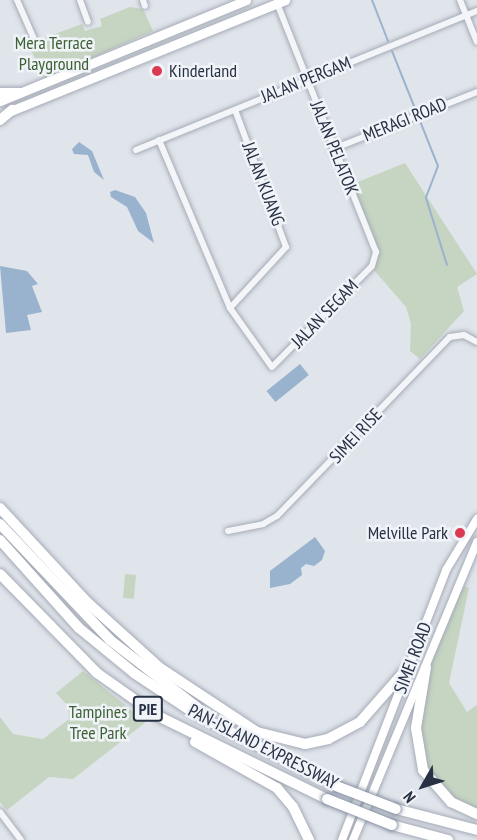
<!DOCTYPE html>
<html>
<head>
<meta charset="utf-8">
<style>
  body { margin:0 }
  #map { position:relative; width:477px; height:840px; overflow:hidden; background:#e0e4eb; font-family:"PT Sans Narrow",sans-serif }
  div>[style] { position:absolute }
  .green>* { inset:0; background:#c6d5c1; transform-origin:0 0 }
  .water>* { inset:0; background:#99b2ce; transform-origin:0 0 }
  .stream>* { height:2px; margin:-1px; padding:0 1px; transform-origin:1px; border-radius:1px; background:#99b2ce }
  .roads { filter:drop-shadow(0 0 2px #a5abb6) drop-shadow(0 0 2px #a5abb6) }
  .minor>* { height:6px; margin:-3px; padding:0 3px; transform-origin:3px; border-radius:3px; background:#f4f5f8 }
  .secondary>* { height:8px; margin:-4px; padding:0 4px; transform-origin:4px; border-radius:4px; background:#fff }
  .primary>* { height:9px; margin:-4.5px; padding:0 4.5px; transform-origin:4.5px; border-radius:4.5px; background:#fff }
  .motorway>* { height:10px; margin:-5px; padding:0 5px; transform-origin:5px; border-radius:5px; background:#fff }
  .bridges { filter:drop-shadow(0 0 2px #8791a3) drop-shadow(0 0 2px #8791a3) }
  .motorway-bridge>* { height:10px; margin:-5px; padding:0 5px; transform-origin:5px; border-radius:5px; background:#fff }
  .dots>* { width:16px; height:16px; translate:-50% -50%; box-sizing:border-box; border:3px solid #f0f3f8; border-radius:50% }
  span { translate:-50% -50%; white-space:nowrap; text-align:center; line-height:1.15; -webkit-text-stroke:5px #f0f3f8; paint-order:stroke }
  .shield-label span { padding:2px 4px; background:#f0f3f8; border:2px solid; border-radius:4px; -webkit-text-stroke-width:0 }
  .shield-label { font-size:16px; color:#273144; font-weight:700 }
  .park-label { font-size:18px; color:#3c6133 }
  .poi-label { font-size:18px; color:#273144 }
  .left { translate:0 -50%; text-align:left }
  .right { translate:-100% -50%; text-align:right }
  .street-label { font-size:18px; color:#273144 }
  .north { position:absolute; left:393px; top:756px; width:60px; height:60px; -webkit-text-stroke:4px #f0f3f8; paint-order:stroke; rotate:231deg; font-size:16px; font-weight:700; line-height:24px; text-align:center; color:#273144 }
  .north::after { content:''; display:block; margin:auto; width:21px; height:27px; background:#273144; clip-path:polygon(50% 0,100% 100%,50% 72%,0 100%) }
</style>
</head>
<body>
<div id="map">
  <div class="green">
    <i style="clip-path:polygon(130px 7px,143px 9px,153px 31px,45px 79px,28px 44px,82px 24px,85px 31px,102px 26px,100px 19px)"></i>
    <i style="clip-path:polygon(405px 163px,477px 274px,457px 287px,464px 311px,420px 359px,410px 351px,411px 324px,406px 307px,373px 269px,377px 259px,350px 185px)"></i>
    <i style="left:125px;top:574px;width:11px;height:24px;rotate:5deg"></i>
    <i style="clip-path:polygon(460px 585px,469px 588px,449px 683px,467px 712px,477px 705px,477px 812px,452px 800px,425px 769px,418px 728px,429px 669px)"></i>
    <i style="clip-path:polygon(83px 671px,146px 722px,73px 779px,49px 777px,7px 810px,0 802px,0 717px,13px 734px,43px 739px,69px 719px,68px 706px,56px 693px)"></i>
  </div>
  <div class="water">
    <i style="clip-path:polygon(79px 142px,92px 151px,104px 180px,94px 172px,88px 155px,74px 154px,72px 149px)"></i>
    <i style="clip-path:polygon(115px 190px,135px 197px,146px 213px,154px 243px,138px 231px,127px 207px,111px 197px,110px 192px)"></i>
    <i style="clip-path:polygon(0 266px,27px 271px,38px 284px,32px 286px,42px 312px,27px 315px,31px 330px,6px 333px)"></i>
    <i style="left:300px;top:364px;width:14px;height:43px;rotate:51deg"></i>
    <i style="clip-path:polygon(315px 537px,325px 551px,322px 560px,314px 566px,306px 564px,301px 568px,302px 575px,290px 584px,270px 588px,270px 571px)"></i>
  </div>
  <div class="stream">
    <i style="left:372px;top:0;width:44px;rotate:68.7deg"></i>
    <i style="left:392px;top:51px;width:65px;rotate:68.2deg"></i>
    <i style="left:420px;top:121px;width:48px;rotate:68.2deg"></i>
    <i style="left:438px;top:166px;width:34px;rotate:111deg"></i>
    <i style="left:426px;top:198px;width:70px;rotate:72.6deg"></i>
  </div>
  <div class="roads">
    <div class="minor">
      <i style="left:17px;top:0;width:43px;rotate:66.4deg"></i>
      <i style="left:80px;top:0;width:23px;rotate:70deg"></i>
      <i style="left:143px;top:0;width:6px;rotate:72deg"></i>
      <i style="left:460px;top:0;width:45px;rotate:68deg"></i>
      <i style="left:159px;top:140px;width:182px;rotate:67.1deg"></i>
      <i style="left:230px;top:308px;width:72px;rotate:54.6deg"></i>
      <i style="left:272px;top:367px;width:142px;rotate:-45.3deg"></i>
      <i style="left:372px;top:266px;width:15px;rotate:-74deg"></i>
      <i style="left:376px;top:252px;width:268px;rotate:-111.7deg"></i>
      <i style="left:333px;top:149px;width:155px;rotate:-21.6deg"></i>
      <i style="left:136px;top:150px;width:368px;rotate:-22.2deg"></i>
      <i style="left:230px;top:308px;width:83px;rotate:-47.4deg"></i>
      <i style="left:286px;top:247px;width:146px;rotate:-110.4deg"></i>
      <i style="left:228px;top:531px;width:36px;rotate:-11deg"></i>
      <i style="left:263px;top:524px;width:16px;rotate:-30deg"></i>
      <i style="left:277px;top:516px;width:249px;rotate:-46deg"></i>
      <i style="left:450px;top:337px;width:14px;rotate:-8deg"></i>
      <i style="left:464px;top:335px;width:15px;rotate:28deg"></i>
      <i style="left:0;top:812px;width:35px;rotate:53deg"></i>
    </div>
    <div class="secondary">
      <i style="left:342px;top:840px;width:289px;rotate:-68.9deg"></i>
      <i style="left:446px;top:570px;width:60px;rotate:-58.7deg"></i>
      <i style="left:353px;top:840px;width:323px;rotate:-67.4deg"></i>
    </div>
    <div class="primary">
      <i style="left:0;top:101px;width:266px;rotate:-22.3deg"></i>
      <i style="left:8px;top:112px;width:299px;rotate:-22deg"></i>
    </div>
    <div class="motorway">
      <i style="left:0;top:93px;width:19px"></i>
      <i style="left:0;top:120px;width:16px;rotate:-40deg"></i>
      <i style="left:0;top:508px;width:129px;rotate:47.2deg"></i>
      <i style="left:88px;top:603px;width:97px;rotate:42.1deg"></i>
      <i style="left:160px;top:668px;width:116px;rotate:33.4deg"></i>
      <i style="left:257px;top:732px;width:49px;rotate:14deg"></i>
      <i style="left:305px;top:744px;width:24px;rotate:-12deg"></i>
      <i style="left:328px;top:739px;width:36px;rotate:-28deg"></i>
      <i style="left:360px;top:722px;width:77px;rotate:-48.7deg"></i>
      <i style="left:0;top:524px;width:160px;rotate:46.5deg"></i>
      <i style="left:110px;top:640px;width:111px;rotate:37.7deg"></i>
      <i style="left:0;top:540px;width:118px;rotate:48.1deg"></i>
      <i style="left:79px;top:628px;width:71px;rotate:39.3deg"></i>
      <i style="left:134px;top:673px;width:76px;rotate:33.7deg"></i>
      <i style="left:197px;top:715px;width:156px;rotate:27.1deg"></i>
      <i style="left:0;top:574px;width:139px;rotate:45.6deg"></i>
      <i style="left:97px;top:673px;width:75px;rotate:35.2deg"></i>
      <i style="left:158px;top:716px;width:188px;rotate:26.2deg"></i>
      <i style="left:426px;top:667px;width:62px;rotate:99.3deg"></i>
      <i style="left:416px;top:728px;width:43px;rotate:80.5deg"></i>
      <i style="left:423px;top:770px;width:43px;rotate:48.8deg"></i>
      <i style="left:451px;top:802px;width:29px;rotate:25deg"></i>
      <i style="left:195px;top:742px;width:94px;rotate:29.3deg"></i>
      <i style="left:277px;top:788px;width:25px;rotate:50deg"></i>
      <i style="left:293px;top:807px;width:37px;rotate:64deg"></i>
      <i style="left:396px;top:809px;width:84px;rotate:14.5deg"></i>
      <i style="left:392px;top:825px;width:58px;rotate:15deg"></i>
    </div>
  </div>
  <div class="bridges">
    <div class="motorway-bridge">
      <i style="left:336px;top:786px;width:64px;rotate:21deg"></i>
      <i style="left:327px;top:799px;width:70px;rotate:21.8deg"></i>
    </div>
  </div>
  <div class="dots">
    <i style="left:157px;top:71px;background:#da3b52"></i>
    <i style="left:460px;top:533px;background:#da3b52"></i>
  </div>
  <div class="shield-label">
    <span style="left:148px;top:709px">PIE</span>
  </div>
  <div class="park-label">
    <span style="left:54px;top:54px">Mera Terrace<br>Playground</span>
    <span style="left:98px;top:723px">Tampines<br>Tree Park</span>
  </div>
  <div class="poi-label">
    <span class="left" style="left:169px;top:71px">Kinderland</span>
    <span class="right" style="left:448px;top:533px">Melville Park</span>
  </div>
  <div class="street-label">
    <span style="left:306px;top:80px;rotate:-22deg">JALAN PERGAM</span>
    <span style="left:405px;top:120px;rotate:-22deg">MERAGI ROAD</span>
    <span style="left:334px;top:148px;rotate:68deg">JALAN PELATOK</span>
    <span style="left:263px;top:184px;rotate:69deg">JALAN KUANG</span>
    <span style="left:325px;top:314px;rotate:-46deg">JALAN SEGAM</span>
    <span style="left:356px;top:436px;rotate:-47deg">SIMEI RISE</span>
    <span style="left:413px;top:658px;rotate:-69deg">SIMEI ROAD</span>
    <span style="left:263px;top:747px;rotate:27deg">PAN-ISLAND EXPRESSWAY</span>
  </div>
  <div class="north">N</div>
</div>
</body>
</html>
